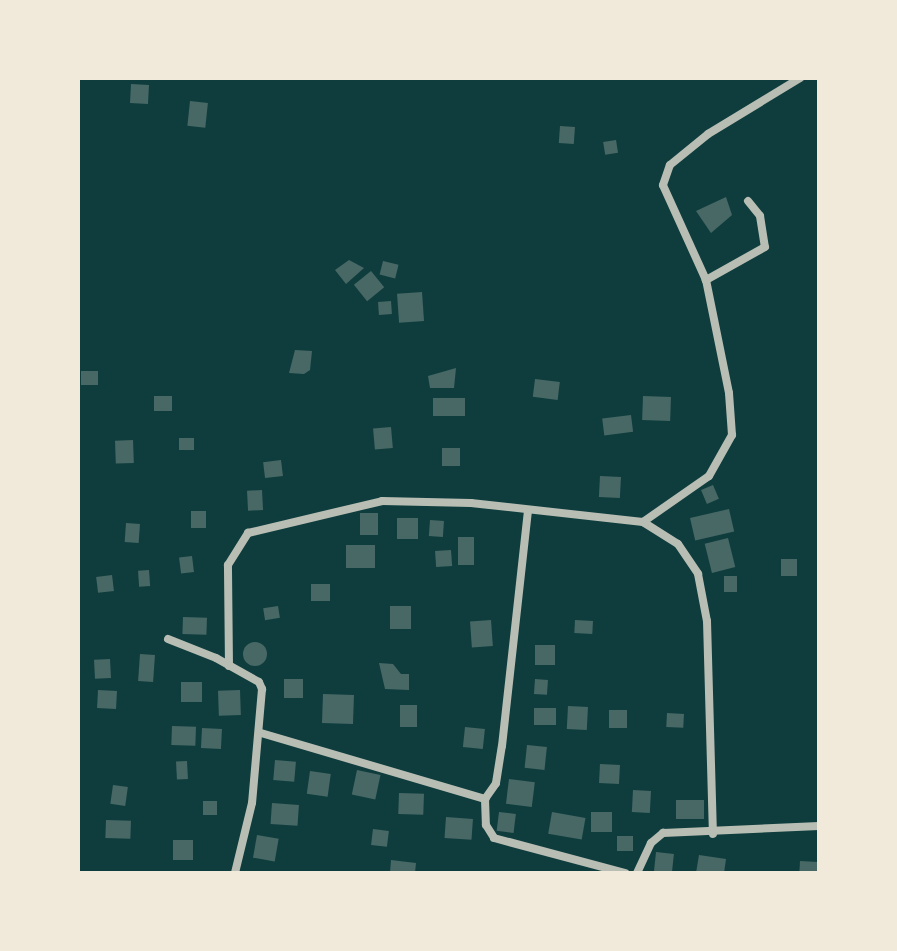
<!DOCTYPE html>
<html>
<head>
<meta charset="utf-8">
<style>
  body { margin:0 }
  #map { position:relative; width:897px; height:951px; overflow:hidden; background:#0f3d3e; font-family:"Space Grotesk",sans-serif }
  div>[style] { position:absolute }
  .building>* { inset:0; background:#486865; transform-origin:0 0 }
  .round { border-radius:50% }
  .minor>* { height:8px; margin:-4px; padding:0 4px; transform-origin:4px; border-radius:4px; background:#b8beb3 }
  span { translate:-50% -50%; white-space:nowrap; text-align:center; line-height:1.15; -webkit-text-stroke:8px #f1e9da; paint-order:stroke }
  .frame { position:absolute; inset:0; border:80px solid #f1e9da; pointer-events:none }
</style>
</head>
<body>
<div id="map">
  <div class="building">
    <i style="left:131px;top:84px;width:18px;height:19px;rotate:3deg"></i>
    <i style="left:190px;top:101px;width:18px;height:25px;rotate:6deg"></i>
    <i style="left:560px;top:126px;width:15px;height:17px;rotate:4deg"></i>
    <i style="left:616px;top:140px;width:13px;height:13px;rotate:81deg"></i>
    <i style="clip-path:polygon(726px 197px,732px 215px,711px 233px,696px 211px)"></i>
    <i style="clip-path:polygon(349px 260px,364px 268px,346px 284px,335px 270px)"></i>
    <i style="left:383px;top:261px;width:16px;height:14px;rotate:14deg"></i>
    <i style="left:371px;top:271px;width:21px;height:22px;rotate:51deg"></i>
    <i style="left:422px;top:292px;width:29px;height:25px;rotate:86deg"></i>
    <i style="left:391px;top:301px;width:13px;height:13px;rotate:86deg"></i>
    <i style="clip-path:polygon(295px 350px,312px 351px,310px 370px,304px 374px,289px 373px)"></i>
    <i style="clip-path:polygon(456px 368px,454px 388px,430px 388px,428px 376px)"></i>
    <i style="left:98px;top:371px;width:14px;height:17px;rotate:90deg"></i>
    <i style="left:535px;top:379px;width:25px;height:18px;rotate:7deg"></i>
    <i style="left:172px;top:396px;width:15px;height:18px;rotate:90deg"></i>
    <i style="left:643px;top:396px;width:28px;height:24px;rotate:2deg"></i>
    <i style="left:433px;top:398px;width:32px;height:18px"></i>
    <i style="left:631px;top:415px;width:17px;height:29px;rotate:83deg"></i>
    <i style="left:391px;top:427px;width:21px;height:18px;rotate:85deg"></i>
    <i style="left:179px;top:438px;width:15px;height:12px"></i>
    <i style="left:133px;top:440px;width:23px;height:18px;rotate:88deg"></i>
    <i style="left:442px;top:448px;width:18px;height:18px"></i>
    <i style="left:281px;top:460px;width:16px;height:18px;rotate:83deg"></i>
    <i style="left:600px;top:476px;width:21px;height:21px;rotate:3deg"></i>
    <i style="left:713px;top:485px;width:15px;height:13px;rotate:67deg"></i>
    <i style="left:262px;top:490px;width:20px;height:15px;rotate:87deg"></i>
    <i style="left:729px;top:509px;width:23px;height:40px;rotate:77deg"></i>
    <i style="left:206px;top:511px;width:17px;height:15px;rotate:90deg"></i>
    <i style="left:360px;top:513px;width:18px;height:22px"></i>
    <i style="left:397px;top:518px;width:21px;height:21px"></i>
    <i style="left:430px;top:520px;width:14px;height:16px;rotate:4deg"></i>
    <i style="left:126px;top:523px;width:14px;height:19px;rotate:4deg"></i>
    <i style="left:474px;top:537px;width:28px;height:16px;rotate:90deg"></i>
    <i style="left:728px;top:538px;width:30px;height:24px;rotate:76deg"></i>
    <i style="left:346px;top:545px;width:29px;height:23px"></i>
    <i style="left:451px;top:550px;width:16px;height:16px;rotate:86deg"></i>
    <i style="left:192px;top:556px;width:16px;height:13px;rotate:83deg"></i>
    <i style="left:781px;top:559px;width:16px;height:17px"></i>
    <i style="left:149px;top:570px;width:16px;height:11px;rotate:86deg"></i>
    <i style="left:112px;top:575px;width:16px;height:16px;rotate:83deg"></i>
    <i style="left:724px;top:576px;width:13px;height:16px"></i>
    <i style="left:330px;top:584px;width:17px;height:19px;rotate:90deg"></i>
    <i style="left:278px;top:606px;width:12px;height:15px;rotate:81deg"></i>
    <i style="left:390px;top:606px;width:21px;height:23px"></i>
    <i style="left:183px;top:617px;width:24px;height:17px;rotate:2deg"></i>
    <i style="left:491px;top:620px;width:26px;height:21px;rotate:86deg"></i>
    <i style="left:575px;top:620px;width:18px;height:13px;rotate:3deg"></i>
    <i class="round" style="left:243px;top:642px;width:24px;height:24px"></i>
    <i style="left:535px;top:645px;width:20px;height:20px"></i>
    <i style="left:140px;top:654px;width:15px;height:27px;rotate:4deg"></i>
    <i style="left:110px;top:659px;width:19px;height:16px;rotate:87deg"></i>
    <i style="clip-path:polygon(379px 663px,393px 664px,401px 674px,409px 674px,409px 690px,385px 689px)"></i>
    <i style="left:284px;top:679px;width:19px;height:19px"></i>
    <i style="left:535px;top:679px;width:13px;height:15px;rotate:4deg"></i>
    <i style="left:181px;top:682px;width:21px;height:20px"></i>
    <i style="left:98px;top:690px;width:19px;height:18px;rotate:3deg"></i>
    <i style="left:240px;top:690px;width:25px;height:22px;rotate:88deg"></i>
    <i style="left:323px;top:694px;width:31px;height:29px;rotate:2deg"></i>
    <i style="left:400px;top:705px;width:17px;height:22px"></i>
    <i style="left:568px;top:706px;width:20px;height:23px;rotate:3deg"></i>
    <i style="left:534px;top:708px;width:22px;height:17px"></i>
    <i style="left:609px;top:710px;width:18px;height:18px"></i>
    <i style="left:667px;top:713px;width:17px;height:14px;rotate:3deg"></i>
    <i style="left:172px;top:726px;width:24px;height:19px;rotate:2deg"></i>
    <i style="left:465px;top:727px;width:20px;height:20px;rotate:6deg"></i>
    <i style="left:202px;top:728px;width:20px;height:20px;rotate:3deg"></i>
    <i style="left:527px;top:745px;width:20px;height:23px;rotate:6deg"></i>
    <i style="left:275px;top:760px;width:21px;height:20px;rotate:5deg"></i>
    <i style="left:187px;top:761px;width:18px;height:11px;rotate:87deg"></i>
    <i style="left:600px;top:764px;width:20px;height:19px;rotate:3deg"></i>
    <i style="left:357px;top:770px;width:24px;height:25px;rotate:12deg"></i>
    <i style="left:310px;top:771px;width:21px;height:23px;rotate:8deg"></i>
    <i style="left:509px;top:779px;width:26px;height:25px;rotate:7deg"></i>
    <i style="left:113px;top:785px;width:15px;height:19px;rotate:8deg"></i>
    <i style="left:633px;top:790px;width:18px;height:22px;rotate:3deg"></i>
    <i style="left:399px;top:793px;width:25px;height:21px;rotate:2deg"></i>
    <i style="left:676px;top:800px;width:28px;height:19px"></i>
    <i style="left:203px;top:801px;width:14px;height:14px"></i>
    <i style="left:272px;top:803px;width:27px;height:21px;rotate:4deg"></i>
    <i style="left:499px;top:812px;width:17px;height:19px;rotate:7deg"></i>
    <i style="left:552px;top:812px;width:34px;height:22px;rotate:10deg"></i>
    <i style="left:591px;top:812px;width:21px;height:20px"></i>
    <i style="left:446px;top:817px;width:27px;height:21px;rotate:4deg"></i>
    <i style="left:106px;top:820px;width:25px;height:18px;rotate:2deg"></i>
    <i style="left:373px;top:829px;width:16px;height:16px;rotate:7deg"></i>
    <i style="left:257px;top:835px;width:22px;height:23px;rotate:10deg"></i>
    <i style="left:617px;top:836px;width:16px;height:15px"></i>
    <i style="left:173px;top:840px;width:20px;height:20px"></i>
    <i style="left:656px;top:852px;width:18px;height:21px;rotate:6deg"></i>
    <i style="clip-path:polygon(699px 855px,726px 859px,724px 873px,696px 873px)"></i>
    <i style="clip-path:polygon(391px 860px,416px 863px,415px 873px,390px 873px)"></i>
    <i style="left:800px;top:861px;width:19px;height:12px;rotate:3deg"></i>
  </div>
  <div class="minor">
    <i style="left:748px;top:201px;width:19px;rotate:51deg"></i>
    <i style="left:760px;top:216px;width:31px;rotate:81deg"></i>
    <i style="left:765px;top:247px;width:68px;rotate:150.8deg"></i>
    <i style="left:706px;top:280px;width:104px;rotate:-114.4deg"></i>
    <i style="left:663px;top:185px;width:21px;rotate:-71deg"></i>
    <i style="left:670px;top:165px;width:49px;rotate:-39.2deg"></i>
    <i style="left:708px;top:134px;width:108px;rotate:-31.3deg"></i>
    <i style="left:643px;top:522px;width:80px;rotate:-34.9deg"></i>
    <i style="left:709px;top:476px;width:47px;rotate:-60.7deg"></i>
    <i style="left:732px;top:435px;width:42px;rotate:-94.1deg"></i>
    <i style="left:729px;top:393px;width:115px;rotate:-101.5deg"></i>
    <i style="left:168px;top:639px;width:52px;rotate:21.6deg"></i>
    <i style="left:216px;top:658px;width:49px;rotate:29.2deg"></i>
    <i style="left:259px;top:682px;width:8px;rotate:67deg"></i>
    <i style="left:262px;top:689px;width:114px;rotate:95deg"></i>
    <i style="left:252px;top:803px;width:72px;rotate:103.7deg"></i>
    <i style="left:229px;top:666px;width:101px;rotate:-90.6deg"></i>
    <i style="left:228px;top:565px;width:38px;rotate:-58deg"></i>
    <i style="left:248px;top:533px;width:138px;rotate:-13.4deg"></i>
    <i style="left:382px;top:501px;width:89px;rotate:1.3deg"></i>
    <i style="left:471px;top:503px;width:173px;rotate:6.3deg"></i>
    <i style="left:643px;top:522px;width:41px;rotate:32.2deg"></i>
    <i style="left:678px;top:544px;width:36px;rotate:56deg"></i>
    <i style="left:698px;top:574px;width:48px;rotate:79.2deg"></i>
    <i style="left:707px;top:621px;width:213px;rotate:88.4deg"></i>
    <i style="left:261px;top:733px;width:234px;rotate:16.4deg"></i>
    <i style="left:485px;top:799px;width:26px;rotate:88deg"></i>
    <i style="left:486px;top:825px;width:15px;rotate:58deg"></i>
    <i style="left:494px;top:838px;width:136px;rotate:15deg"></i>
    <i style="left:485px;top:799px;width:19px;rotate:-55deg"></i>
    <i style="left:496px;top:783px;width:37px;rotate:-81deg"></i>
    <i style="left:502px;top:746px;width:235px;rotate:-83.7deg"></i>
    <i style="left:637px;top:873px;width:33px;rotate:-65deg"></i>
    <i style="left:651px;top:843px;width:16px;rotate:-40deg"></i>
    <i style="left:663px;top:833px;width:156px;rotate:-2.6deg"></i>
  </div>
  <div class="frame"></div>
</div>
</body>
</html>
